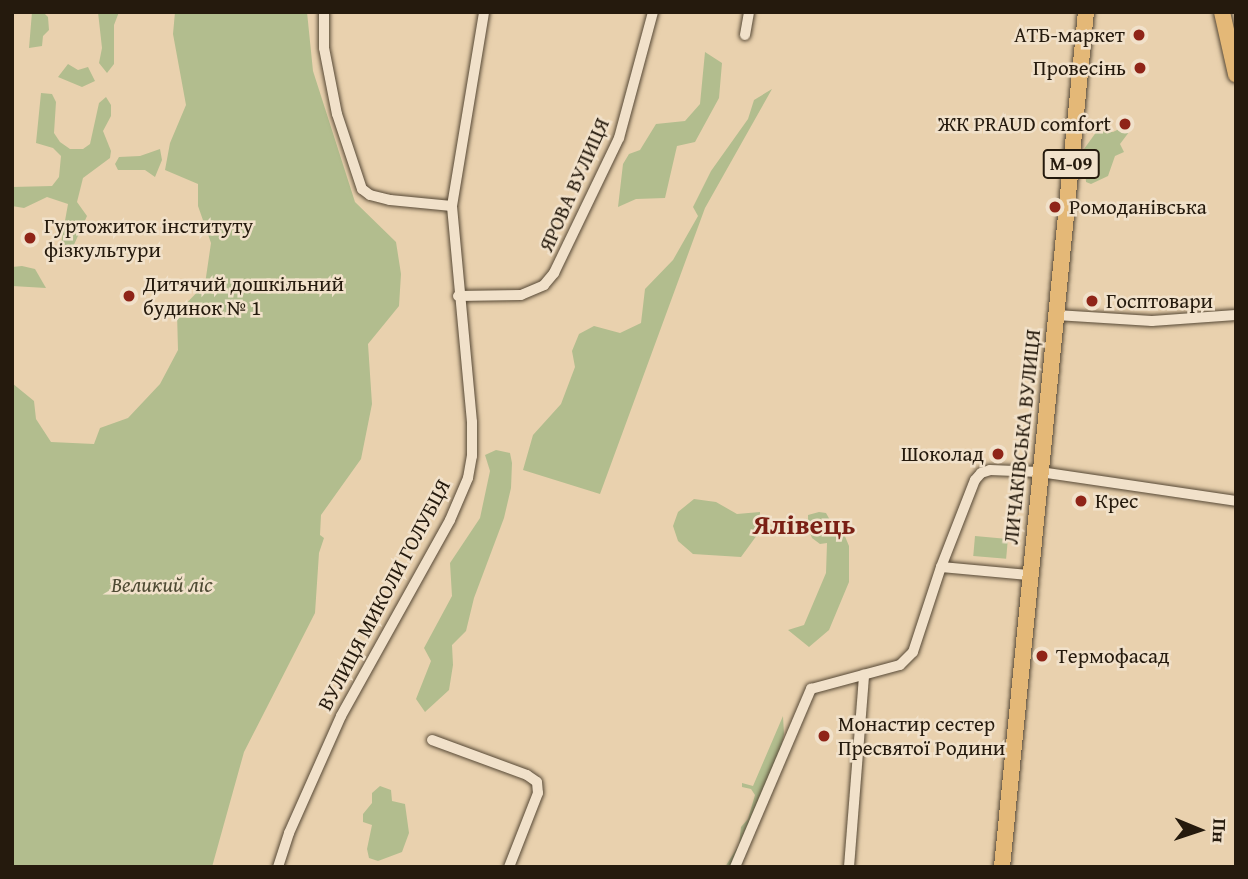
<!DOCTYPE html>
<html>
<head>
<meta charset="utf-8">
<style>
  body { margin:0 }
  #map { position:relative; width:1248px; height:879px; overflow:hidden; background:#e9d1ae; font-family:"Gentium Book Plus",serif }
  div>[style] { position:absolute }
  .green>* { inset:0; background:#b2bd8e; transform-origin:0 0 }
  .roads { filter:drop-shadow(0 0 2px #564835) drop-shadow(0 0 2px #564835) }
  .street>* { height:10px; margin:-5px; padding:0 5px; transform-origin:5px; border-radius:5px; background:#f1e1ca }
  .primary>* { height:16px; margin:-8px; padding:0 8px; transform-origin:8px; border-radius:8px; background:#e4b877 }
  .dots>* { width:19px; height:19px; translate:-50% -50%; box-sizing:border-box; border:4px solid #f1e1ca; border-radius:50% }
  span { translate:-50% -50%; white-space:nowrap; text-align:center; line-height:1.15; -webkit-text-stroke:5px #f1e1ca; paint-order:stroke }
  .shield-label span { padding:2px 5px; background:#f1e1ca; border:2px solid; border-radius:5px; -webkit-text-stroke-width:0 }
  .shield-label { font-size:19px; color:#251a0d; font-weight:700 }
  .poi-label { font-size:21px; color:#251a0d }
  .right { translate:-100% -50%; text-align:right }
  .left { translate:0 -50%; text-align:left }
  .street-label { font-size:21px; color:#251a0d }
  .park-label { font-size:21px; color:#4f4b34; font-style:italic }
  .district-label { font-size:28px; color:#7a1f14; font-weight:700 }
  .frame { position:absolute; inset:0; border:14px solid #251a0d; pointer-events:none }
  .north { position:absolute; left:1164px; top:795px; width:70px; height:70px; -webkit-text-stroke:5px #f1e1ca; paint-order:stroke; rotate:92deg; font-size:19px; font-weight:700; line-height:28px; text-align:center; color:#251a0d }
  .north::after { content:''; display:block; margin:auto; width:24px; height:32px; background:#251a0d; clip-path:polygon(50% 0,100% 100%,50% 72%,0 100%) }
</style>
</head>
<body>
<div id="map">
  <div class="green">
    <i style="clip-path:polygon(32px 12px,43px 12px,48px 17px,49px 30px,43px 36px,42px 46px,29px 48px)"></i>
    <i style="clip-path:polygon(98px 12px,119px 12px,114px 25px,114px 64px,107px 73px,99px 63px,102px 48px)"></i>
    <i style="clip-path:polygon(175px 12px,307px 12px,313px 71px,355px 202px,396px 242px,401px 274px,399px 306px,368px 344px,372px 404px,361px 459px,321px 515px,320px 535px,324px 538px,319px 553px,315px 613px,244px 752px,212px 867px,12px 867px,12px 383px,34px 401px,36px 419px,51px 442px,94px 444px,100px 428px,128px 418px,160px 384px,178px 350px,177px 313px,205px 284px,211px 243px,198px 206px,198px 184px,165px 170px,170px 143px,186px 105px,173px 34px)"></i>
    <i style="clip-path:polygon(705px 52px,722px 63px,719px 98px,695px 142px,677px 146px,665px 198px,636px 199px,618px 207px,623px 164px,629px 154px,640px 150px,656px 124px,685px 121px,700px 104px)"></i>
    <i style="clip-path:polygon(68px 64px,78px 70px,88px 67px,95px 81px,82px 87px,58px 77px)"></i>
    <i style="clip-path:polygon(772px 89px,705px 208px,600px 494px,523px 470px,533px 435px,561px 404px,575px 367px,572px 351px,579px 334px,594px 326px,620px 333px,641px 323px,645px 289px,673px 260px,698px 216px,693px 207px,711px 171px,748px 119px,754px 100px)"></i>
    <i style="clip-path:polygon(41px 93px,52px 94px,56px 102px,54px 133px,60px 142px,70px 149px,83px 149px,90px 144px,99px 103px,106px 97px,111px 105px,111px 116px,103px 131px,111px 151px,110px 158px,83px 178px,77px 202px,87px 216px,72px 249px,66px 249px,61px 243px,68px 204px,47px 197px,24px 208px,12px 206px,12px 187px,52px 186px,59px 177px,61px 156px,53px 148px,36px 143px)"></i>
    <i style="clip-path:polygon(1123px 127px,1129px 132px,1120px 144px,1124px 152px,1115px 156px,1108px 176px,1091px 184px,1086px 182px,1084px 149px,1097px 131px,1113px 132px)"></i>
    <i style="clip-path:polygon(160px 149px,162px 160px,155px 177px,145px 170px,118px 170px,115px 164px,119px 157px,140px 156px)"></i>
    <i style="clip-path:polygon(22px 266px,35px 269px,46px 288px,12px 286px,12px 267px)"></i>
    <i style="clip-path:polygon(496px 450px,510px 453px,512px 463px,511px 488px,504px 518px,474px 598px,466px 631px,452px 645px,453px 665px,449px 690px,425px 712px,416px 699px,431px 661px,424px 648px,452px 596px,450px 563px,480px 518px,490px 471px,485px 455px)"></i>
    <i style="clip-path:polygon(694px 499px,716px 502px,737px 514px,760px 512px,760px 531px,741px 557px,693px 554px,678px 541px,673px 526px,678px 512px)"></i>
    <i style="clip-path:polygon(819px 512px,826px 513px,835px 529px,844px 534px,849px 546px,849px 582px,829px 630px,809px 647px,788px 630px,804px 625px,826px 573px,827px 543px,820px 544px,812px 538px,808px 528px,808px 515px)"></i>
    <i style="left:975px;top:536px;width:33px;height:20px;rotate:5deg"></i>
    <i style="clip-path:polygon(783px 716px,784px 734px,778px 764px,735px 867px,725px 867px,739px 845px,741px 827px,748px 819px,755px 795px,751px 789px,742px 787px,742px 783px,753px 786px)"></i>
    <i style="clip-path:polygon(380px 786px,391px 790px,392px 801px,405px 804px,409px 833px,402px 852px,378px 861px,369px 858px,367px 849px,372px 825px,363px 822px,363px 814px,372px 803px,372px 793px)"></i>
  </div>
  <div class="roads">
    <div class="street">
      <i style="left:324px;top:12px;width:36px;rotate:90deg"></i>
      <i style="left:324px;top:48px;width:67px;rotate:78.9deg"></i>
      <i style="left:337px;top:114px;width:79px;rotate:71.6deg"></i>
      <i style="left:362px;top:189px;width:10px;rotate:37deg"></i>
      <i style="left:370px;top:195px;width:21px;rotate:14deg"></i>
      <i style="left:390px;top:200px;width:62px;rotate:5.5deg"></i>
      <i style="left:745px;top:35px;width:23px;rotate:-80deg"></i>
      <i style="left:458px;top:296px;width:63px;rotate:-0.9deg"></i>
      <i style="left:521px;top:295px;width:25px;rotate:-23deg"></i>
      <i style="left:544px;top:285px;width:16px;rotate:-50deg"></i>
      <i style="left:554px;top:273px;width:150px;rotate:-64.3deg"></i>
      <i style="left:619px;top:138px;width:131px;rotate:-74.9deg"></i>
      <i style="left:1056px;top:315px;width:96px;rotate:3.6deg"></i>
      <i style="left:1152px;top:321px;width:84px;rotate:-4.1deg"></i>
      <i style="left:941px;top:567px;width:88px;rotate:5.2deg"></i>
      <i style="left:432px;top:740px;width:101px;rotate:20.2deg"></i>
      <i style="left:527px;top:775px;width:12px;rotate:35deg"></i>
      <i style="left:537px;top:782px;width:11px;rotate:85deg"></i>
      <i style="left:538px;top:793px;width:79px;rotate:111.4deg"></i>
      <i style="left:278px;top:867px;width:36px;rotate:-72deg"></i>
      <i style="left:289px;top:833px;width:128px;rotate:-66deg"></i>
      <i style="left:341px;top:716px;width:224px;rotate:-60.9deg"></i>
      <i style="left:450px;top:520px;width:46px;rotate:-66.8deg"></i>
      <i style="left:468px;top:478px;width:22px;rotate:-80deg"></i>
      <i style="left:472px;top:456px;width:34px;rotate:-90deg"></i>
      <i style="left:472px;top:422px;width:217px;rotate:-95.3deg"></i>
      <i style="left:452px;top:206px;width:197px;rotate:-80.6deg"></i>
      <i style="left:735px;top:867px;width:194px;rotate:-66.9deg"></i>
      <i style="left:811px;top:689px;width:92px;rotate:-15.1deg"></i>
      <i style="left:900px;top:665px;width:18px;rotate:-45deg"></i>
      <i style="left:913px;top:652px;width:89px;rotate:-71.8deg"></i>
      <i style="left:941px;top:567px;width:93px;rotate:-68.7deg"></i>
      <i style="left:975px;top:480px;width:9px;rotate:-49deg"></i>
      <i style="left:981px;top:473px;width:9px;rotate:-18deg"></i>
      <i style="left:990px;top:470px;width:50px;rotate:2.3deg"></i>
      <i style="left:1040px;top:472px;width:198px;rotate:8.4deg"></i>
      <i style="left:849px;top:867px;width:193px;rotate:-85.5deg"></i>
    </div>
    <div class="primary">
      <i style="left:1222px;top:12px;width:64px;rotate:77.3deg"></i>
      <i style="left:1002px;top:867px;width:859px;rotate:-84.39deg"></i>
    </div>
  </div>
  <div class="dots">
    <i style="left:1139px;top:35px;background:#8f2418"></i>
    <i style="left:1140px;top:68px;background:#8f2418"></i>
    <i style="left:1125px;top:124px;background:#8f2418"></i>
    <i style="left:1055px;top:207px;background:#8f2418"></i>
    <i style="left:30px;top:238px;background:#8f2418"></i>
    <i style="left:129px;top:296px;background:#8f2418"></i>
    <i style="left:1092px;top:301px;background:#8f2418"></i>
    <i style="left:998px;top:454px;background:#8f2418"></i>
    <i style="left:1081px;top:501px;background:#8f2418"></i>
    <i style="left:1042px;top:656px;background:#8f2418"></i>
    <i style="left:824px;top:736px;background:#8f2418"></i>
  </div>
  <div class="shield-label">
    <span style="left:1071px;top:164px">М-09</span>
  </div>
  <div class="poi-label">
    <span class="right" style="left:1125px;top:35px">АТБ-маркет</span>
    <span class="right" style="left:1126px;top:68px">Провесінь</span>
    <span class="right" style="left:1111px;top:124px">ЖК PRAUD comfort</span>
    <span class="left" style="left:1069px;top:207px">Ромоданівська</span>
    <span class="left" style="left:44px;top:238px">Гуртожиток інституту<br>фізкультури</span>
    <span class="left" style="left:143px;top:296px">Дитячий дошкільний<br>будинок № 1</span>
    <span class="left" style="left:1106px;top:301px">Госптовари</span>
    <span class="right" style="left:984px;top:454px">Шоколад</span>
    <span class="left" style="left:1095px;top:501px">Крес</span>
    <span class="left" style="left:1056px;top:656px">Термофасад</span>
    <span class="left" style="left:838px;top:736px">Монастир сестер<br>Пресвятої Родини</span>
  </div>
  <div class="street-label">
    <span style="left:574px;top:185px;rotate:-66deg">ЯРОВА ВУЛИЦЯ</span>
    <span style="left:1022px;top:437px;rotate:-84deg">ЛИЧАКІВСЬКА ВУЛИЦЯ</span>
    <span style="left:384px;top:595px;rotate:-62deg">ВУЛИЦЯ МИКОЛИ ГОЛУБЦЯ</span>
  </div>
  <div class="park-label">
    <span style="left:162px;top:585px">Великий ліс</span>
  </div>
  <div class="district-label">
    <span style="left:804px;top:524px">Ялівець</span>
  </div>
  <div class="frame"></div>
  <div class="north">Пн</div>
</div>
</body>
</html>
